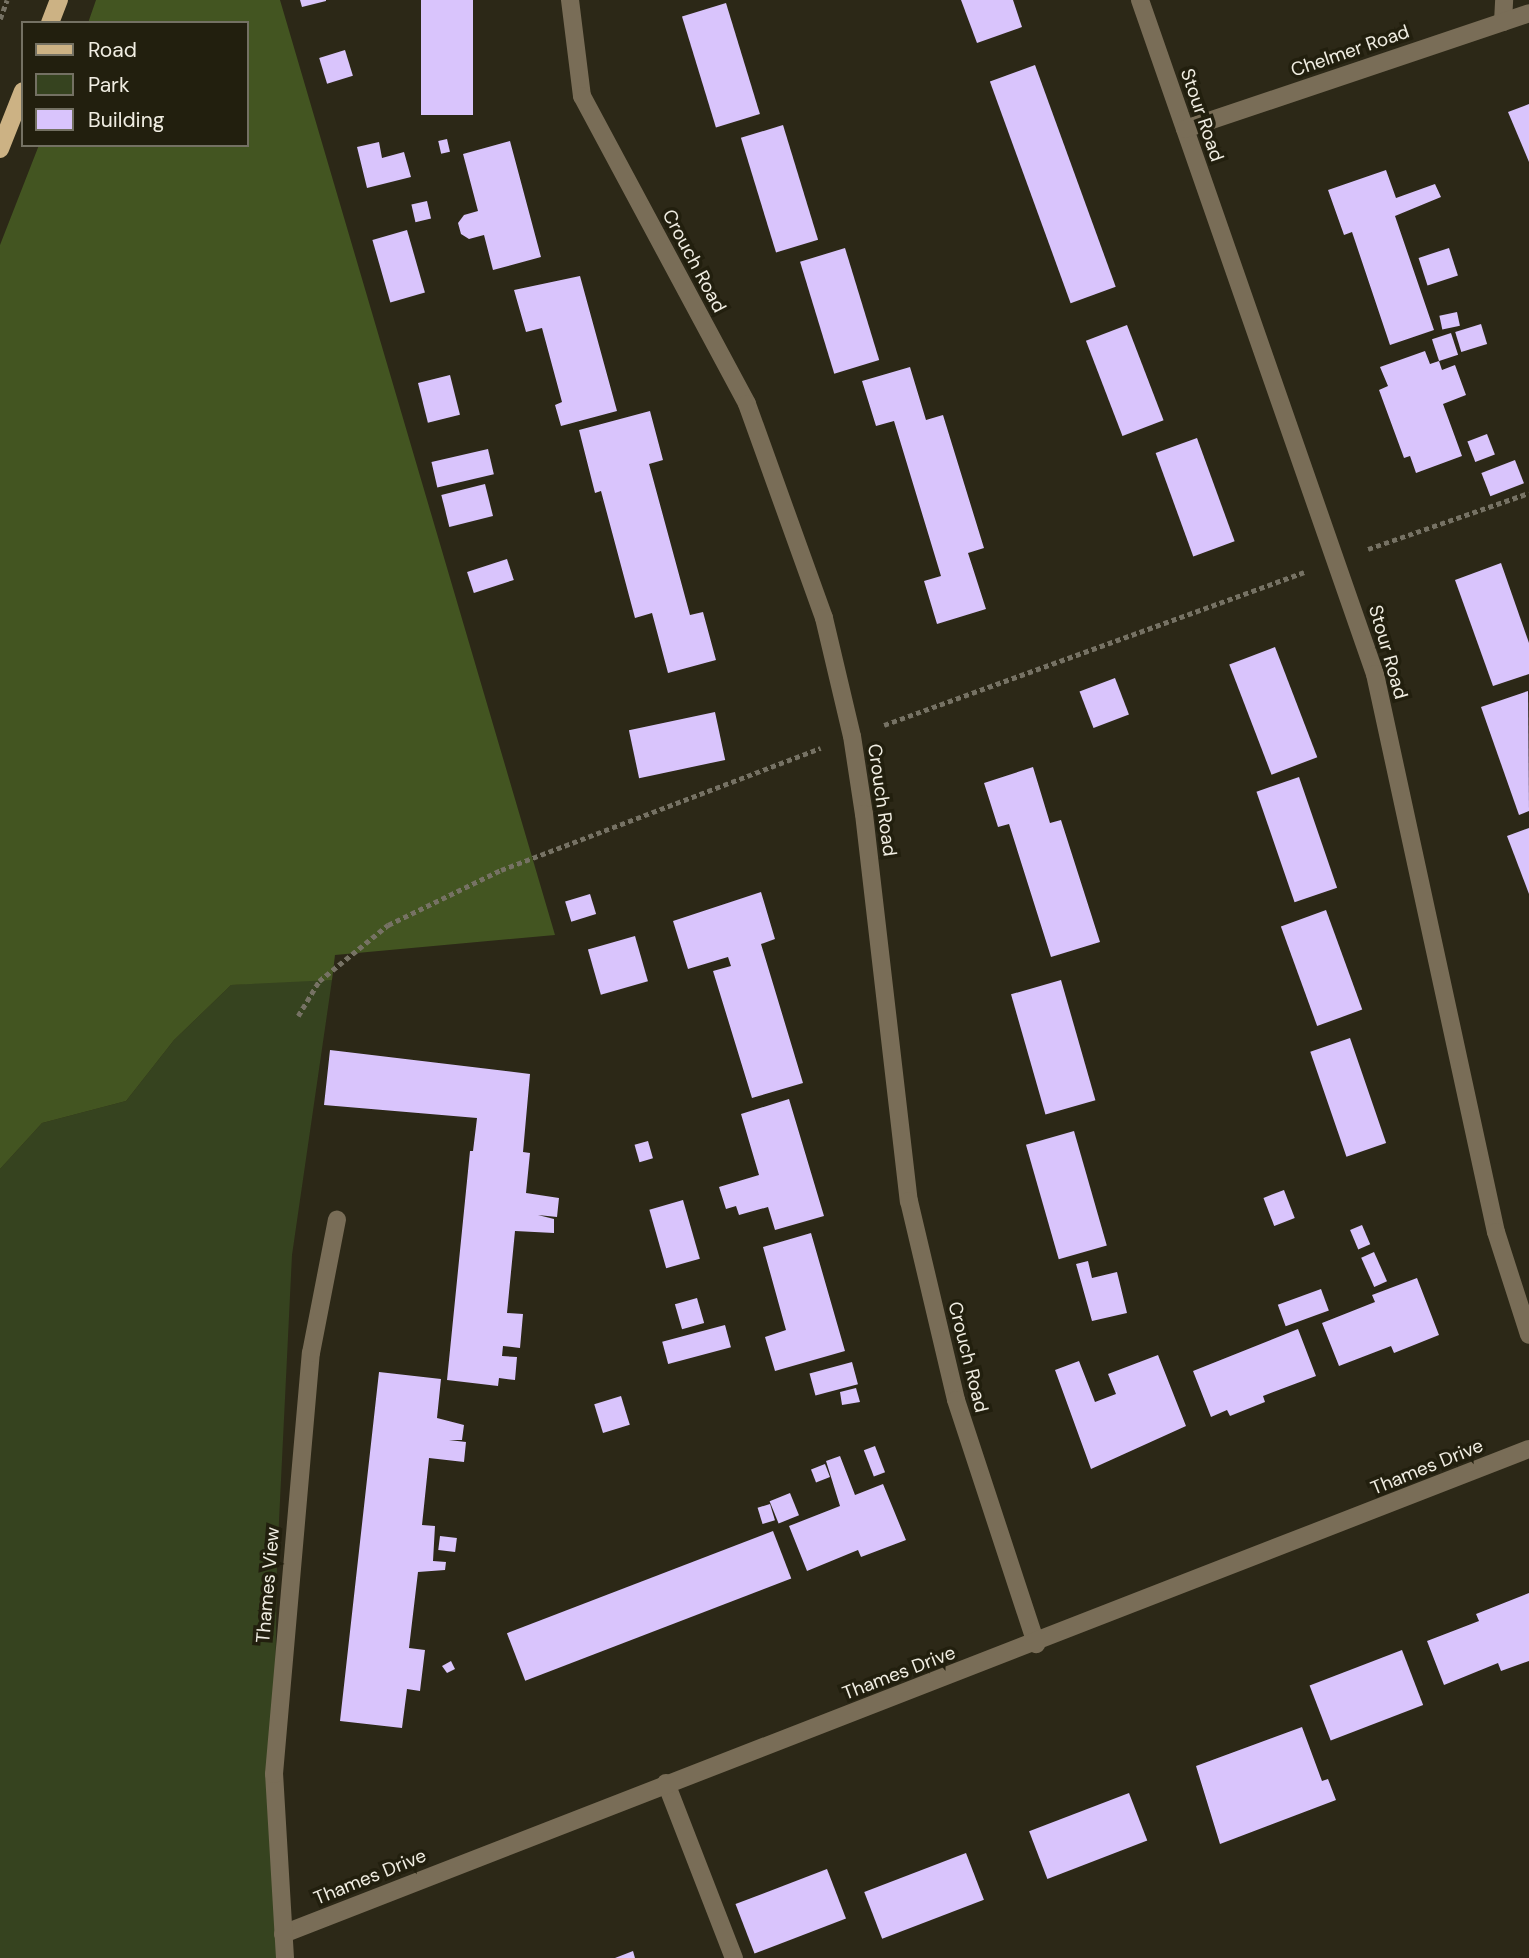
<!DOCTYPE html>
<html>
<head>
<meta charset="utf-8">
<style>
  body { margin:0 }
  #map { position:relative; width:1529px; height:1958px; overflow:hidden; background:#2c2817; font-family:"DM Sans",sans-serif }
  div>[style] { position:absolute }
  .green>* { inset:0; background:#36431f }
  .forest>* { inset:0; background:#435521 }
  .building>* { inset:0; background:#d9c4fc; transform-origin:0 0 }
  .path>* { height:4.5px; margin-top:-2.25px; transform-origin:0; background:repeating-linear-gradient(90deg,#767264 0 5px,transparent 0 8.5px) }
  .minor>* { height:18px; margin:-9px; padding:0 9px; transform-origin:9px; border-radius:9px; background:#796d57 }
  .major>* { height:18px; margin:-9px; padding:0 9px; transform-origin:9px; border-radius:9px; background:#ccb284 }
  span { translate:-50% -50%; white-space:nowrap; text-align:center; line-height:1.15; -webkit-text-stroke:7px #221f0e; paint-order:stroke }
  .street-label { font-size:19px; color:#f0ede2 }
  .legend { position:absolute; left:21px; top:21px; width:228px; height:126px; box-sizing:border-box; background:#221f0e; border:2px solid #747163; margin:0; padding:9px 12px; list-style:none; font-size:21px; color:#f0ede2 }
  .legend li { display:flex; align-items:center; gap:14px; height:35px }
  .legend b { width:35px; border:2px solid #747163 }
</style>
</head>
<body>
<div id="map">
  <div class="green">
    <i style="clip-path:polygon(298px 980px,332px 980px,292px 1255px,277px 1562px,274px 1774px,285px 1958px,0 1958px,0 1169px,42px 1123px,126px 1101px,174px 1040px,231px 985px)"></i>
  </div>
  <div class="forest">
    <i style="clip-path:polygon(96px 0,280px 0,555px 935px,335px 955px,332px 980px,231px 985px,174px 1040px,126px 1101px,42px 1123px,0 1169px,0 245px,39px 145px,247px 145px,247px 23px,88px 23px)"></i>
  </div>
  <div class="building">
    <i style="clip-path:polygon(300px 0,326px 0,326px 1px,302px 7px)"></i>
    <i style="left:421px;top:0;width:52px;height:115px"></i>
    <i style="clip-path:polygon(961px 0,1013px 0,1022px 27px,977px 43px)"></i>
    <i style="left:726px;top:3px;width:116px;height:46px;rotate:73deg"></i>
    <i style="left:345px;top:50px;width:27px;height:27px;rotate:73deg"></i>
    <i style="left:1035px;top:65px;width:236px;height:48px;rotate:70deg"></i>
    <i style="clip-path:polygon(1529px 104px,1529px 162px,1508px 112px)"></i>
    <i style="left:783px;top:125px;width:120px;height:44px;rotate:73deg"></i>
    <i style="left:447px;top:139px;width:13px;height:9px;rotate:77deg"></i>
    <i style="clip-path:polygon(510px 141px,541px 257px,493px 270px,484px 235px,469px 239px,461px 234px,458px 223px,464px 215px,478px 211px,463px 154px)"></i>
    <i style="clip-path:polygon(379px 142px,382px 158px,404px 152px,411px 177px,367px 188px,357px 147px)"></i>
    <i style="clip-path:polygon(1386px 170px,1396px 198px,1435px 184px,1441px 197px,1395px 216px,1434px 330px,1390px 345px,1352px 232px,1344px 235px,1328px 190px)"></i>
    <i style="left:427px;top:201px;width:18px;height:16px;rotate:77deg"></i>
    <i style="left:407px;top:230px;width:65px;height:36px;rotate:74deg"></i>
    <i style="left:845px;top:248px;width:117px;height:47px;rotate:73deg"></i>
    <i style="left:1449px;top:248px;width:29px;height:32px;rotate:72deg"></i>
    <i style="clip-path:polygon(580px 276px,617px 411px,561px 426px,555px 405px,562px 402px,542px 328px,526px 332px,514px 290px)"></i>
    <i style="left:1457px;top:312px;width:14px;height:18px;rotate:78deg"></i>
    <i style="left:1481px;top:324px;width:21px;height:27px;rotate:73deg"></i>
    <i style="left:1127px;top:325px;width:102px;height:44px;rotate:69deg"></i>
    <i style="left:1451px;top:333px;width:23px;height:20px;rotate:72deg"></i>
    <i style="clip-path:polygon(1425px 351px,1430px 364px,1439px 361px,1442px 370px,1455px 365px,1466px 395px,1443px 404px,1462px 456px,1416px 473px,1410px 456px,1404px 458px,1379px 390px,1388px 386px,1380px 367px)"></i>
    <i style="clip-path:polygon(910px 367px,926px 420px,943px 415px,984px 548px,968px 553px,986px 609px,937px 624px,924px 581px,941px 576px,894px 421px,876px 426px,862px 381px)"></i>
    <i style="left:450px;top:375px;width:41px;height:33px;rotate:76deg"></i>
    <i style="clip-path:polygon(650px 411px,663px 460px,649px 464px,690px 615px,703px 612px,716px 660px,668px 673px,652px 613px,635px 618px,601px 491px,595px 493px,579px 430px)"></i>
    <i style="left:1487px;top:434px;width:22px;height:21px;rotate:69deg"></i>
    <i style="left:1197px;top:438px;width:110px;height:44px;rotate:70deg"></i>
    <i style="left:488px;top:449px;width:26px;height:58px;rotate:77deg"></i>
    <i style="left:1515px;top:460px;width:25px;height:36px;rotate:69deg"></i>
    <i style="left:485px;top:484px;width:33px;height:45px;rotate:76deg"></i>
    <i style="left:507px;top:559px;width:22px;height:42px;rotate:72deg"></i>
    <i style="clip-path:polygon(1501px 563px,1529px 643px,1529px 674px,1493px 686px,1455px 580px)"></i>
    <i style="left:1275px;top:647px;width:118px;height:49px;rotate:69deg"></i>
    <i style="left:1115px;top:678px;width:39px;height:38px;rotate:69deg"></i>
    <i style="clip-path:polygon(1528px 691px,1529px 811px,1519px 815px,1481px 707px)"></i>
    <i style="left:715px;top:712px;width:49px;height:88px;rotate:78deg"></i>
    <i style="clip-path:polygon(1033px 767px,1050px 823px,1061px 820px,1100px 942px,1051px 957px,1009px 824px,998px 827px,984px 783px)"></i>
    <i style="left:1299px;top:777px;width:117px;height:45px;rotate:71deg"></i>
    <i style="clip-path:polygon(1529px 828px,1529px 894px,1507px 836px)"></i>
    <i style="clip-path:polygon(761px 892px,775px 939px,761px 944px,803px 1083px,752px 1098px,713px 971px,731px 966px,728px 957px,688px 969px,673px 921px)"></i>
    <i style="left:590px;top:894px;width:21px;height:26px;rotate:73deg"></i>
    <i style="left:1326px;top:910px;width:106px;height:48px;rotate:70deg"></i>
    <i style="left:635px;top:936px;width:47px;height:49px;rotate:74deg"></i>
    <i style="left:1061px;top:980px;width:125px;height:52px;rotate:74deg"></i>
    <i style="left:1350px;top:1038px;width:111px;height:42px;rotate:71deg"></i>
    <i style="clip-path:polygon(330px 1050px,530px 1074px,523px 1152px,530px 1153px,526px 1193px,559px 1198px,557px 1217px,538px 1215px,554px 1219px,554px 1233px,515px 1231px,507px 1313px,523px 1314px,520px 1348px,503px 1346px,502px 1356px,517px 1357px,515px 1380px,499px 1378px,498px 1386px,447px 1380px,470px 1151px,473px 1151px,477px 1118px,324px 1105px)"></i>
    <i style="clip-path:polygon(789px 1099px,824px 1216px,775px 1230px,768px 1207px,739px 1215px,736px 1206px,726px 1209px,719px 1187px,759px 1175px,741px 1114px)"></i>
    <i style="left:1074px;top:1131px;width:119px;height:50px;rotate:74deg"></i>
    <i style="left:648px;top:1141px;width:18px;height:14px;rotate:74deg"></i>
    <i style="left:1284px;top:1190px;width:30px;height:22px;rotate:69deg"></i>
    <i style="left:683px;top:1200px;width:61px;height:35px;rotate:74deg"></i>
    <i style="left:1362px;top:1225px;width:21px;height:13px;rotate:67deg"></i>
    <i style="clip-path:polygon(811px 1233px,845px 1351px,775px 1371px,765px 1337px,786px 1330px,763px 1247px)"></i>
    <i style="left:1374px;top:1252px;width:32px;height:14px;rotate:66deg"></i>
    <i style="clip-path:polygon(1088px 1261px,1092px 1278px,1117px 1272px,1127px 1313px,1092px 1321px,1076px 1264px)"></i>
    <i style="clip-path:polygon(1417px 1278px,1439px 1335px,1394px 1353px,1391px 1346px,1339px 1366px,1322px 1323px,1375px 1302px,1372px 1295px)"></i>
    <i style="left:1321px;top:1289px;width:23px;height:46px;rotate:70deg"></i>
    <i style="left:697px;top:1298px;width:26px;height:23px;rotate:74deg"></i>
    <i style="left:725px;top:1325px;width:23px;height:65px;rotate:75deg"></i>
    <i style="clip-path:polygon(1298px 1329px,1316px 1376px,1263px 1396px,1265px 1402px,1230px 1416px,1227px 1410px,1211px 1417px,1193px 1371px)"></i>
    <i style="clip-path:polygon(1158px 1355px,1186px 1426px,1091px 1469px,1055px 1370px,1079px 1361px,1095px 1402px,1116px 1394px,1108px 1374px)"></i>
    <i style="left:852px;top:1362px;width:23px;height:44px;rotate:75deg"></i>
    <i style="clip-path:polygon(379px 1372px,441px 1379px,437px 1418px,464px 1425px,462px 1440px,449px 1440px,466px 1442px,464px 1462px,429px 1458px,422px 1525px,435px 1526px,433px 1561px,446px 1562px,445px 1570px,418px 1572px,409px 1648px,425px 1650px,420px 1691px,407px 1689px,402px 1728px,340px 1721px)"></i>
    <i style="clip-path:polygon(856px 1388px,860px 1402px,842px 1405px,840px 1392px)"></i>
    <i style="left:621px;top:1396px;width:30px;height:28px;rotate:73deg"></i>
    <i style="left:875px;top:1446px;width:28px;height:12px;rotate:69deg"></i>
    <i style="clip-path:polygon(840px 1456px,855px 1495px,883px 1484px,906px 1540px,861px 1557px,858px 1550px,807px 1571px,789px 1526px,840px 1506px,826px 1461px)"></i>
    <i style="left:825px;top:1464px;width:14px;height:15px;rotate:69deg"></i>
    <i style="left:790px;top:1493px;width:24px;height:22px;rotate:68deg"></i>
    <i style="left:770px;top:1504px;width:17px;height:13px;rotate:73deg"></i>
    <i style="left:773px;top:1531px;width:51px;height:285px;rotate:69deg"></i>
    <i style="left:440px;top:1536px;width:17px;height:14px;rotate:7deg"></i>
    <i style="clip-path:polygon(1529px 1593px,1529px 1661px,1501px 1671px,1498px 1663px,1444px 1685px,1427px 1641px,1479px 1621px,1476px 1614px)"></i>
    <i style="left:1402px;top:1650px;width:59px;height:99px;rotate:69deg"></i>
    <i style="clip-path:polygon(451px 1661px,455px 1669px,447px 1673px,442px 1666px)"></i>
    <i style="clip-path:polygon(1302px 1727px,1322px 1781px,1328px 1779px,1336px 1800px,1220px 1844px,1196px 1766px)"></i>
    <i style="left:1129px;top:1793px;width:51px;height:107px;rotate:69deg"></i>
    <i style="left:966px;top:1853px;width:50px;height:109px;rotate:69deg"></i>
    <i style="left:827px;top:1869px;width:53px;height:98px;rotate:69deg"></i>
    <i style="clip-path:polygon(633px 1951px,635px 1958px,615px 1958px)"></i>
  </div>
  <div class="path">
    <i style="left:0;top:19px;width:20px;rotate:-70deg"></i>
    <i style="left:1368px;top:549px;width:170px;rotate:-19.2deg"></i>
    <i style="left:884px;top:725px;width:447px;rotate:-20deg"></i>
    <i style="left:298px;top:1016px;width:41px;rotate:-59deg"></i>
    <i style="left:319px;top:981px;width:89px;rotate:-39.1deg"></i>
    <i style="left:388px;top:925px;width:126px;rotate:-26deg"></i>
    <i style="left:501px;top:870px;width:342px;rotate:-20.9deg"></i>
  </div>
  <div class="minor">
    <i style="left:570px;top:0;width:97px;rotate:82.9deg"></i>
    <i style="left:582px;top:96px;width:349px;rotate:61.8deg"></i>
    <i style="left:747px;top:404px;width:227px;rotate:70.2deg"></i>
    <i style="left:824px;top:618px;width:121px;rotate:76.7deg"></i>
    <i style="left:852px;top:736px;width:79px;rotate:81.3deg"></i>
    <i style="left:864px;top:814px;width:390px;rotate:83.4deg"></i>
    <i style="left:909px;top:1201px;width:204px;rotate:76.7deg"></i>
    <i style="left:956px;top:1400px;width:257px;rotate:71.8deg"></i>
    <i style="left:1140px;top:0;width:714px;rotate:70.78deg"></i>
    <i style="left:1375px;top:674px;width:571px;rotate:77.77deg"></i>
    <i style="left:1496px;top:1232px;width:108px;rotate:72.2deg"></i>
    <i style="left:1503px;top:22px;width:22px;rotate:-87deg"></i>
    <i style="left:1185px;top:129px;width:363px;rotate:-18.6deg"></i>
    <i style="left:666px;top:1783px;width:188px;rotate:68.8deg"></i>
    <i style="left:283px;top:1934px;width:1337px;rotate:-21.27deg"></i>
    <i style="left:285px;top:1958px;width:184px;rotate:-93.4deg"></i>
    <i style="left:274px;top:1774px;width:423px;rotate:-85deg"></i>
    <i style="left:311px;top:1353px;width:136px;rotate:-79deg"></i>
  </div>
  <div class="major">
    <i style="left:50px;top:23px;width:25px;rotate:-69deg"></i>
    <i style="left:0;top:149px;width:62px;rotate:-68.4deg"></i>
  </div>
  <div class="street-label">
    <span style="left:1350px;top:51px;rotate:-19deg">Chelmer Road</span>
    <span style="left:1202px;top:115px;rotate:71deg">Stour Road</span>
    <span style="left:694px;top:261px;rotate:62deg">Crouch Road</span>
    <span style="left:1388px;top:652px;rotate:74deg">Stour Road</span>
    <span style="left:882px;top:800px;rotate:82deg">Crouch Road</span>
    <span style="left:968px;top:1357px;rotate:76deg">Crouch Road</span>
    <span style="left:1427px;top:1467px;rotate:-22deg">Thames Drive</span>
    <span style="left:268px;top:1585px;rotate:-85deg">Thames View</span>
    <span style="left:899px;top:1673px;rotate:-21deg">Thames Drive</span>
    <span style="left:370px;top:1877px;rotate:-22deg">Thames Drive</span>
  </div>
  <ul class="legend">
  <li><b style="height:9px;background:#ccb284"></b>Road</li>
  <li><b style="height:19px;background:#36431f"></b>Park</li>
  <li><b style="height:19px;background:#d9c4fc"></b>Building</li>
  </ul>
</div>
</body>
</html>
